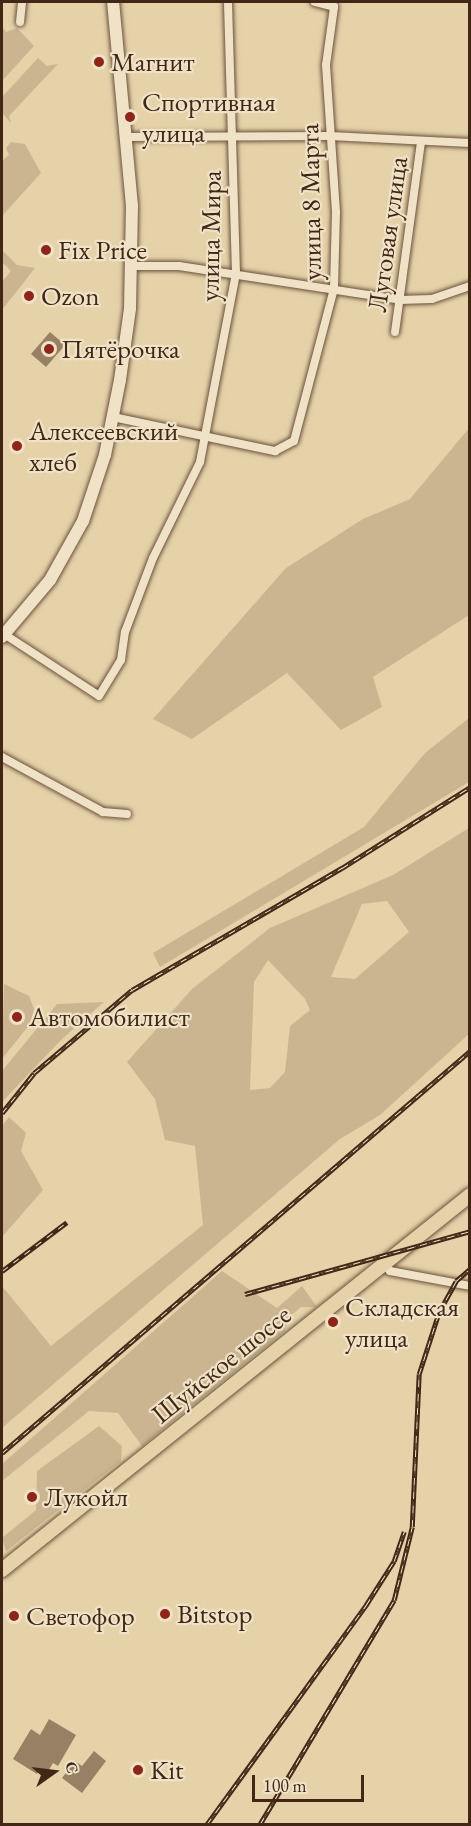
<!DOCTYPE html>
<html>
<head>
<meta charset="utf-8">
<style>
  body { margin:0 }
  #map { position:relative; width:471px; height:1826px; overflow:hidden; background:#e6d2a9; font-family:"EB Garamond",serif }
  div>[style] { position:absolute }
  .green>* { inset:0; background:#cab590 }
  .building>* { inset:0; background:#978063; transform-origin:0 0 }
  .roads { filter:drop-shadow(0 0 2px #6b523c) drop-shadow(0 0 2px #6b523c) }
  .minor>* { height:8px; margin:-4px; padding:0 4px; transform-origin:4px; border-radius:4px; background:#efe2c7 }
  .secondary>* { height:12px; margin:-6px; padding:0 6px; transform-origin:6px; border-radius:6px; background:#efe2c7 }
  .primary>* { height:14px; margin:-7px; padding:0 7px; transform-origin:7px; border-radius:7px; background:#e6d2a9 }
  .rail>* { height:4.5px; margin-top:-2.25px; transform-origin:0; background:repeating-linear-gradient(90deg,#efe2c7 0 7px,#422717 0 14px); box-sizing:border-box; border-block:2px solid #422717 }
  .dots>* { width:16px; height:16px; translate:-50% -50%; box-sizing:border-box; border:3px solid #efe2c7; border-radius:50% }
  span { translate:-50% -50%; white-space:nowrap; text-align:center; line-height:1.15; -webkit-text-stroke:4.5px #efe2c7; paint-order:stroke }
  .poi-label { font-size:27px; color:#422717 }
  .left { translate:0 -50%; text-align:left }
  .street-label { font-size:27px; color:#422717 }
  .frame { position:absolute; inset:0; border:3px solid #422717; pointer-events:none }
  .north { position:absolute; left:24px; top:1742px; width:60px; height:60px; -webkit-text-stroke:4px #efe2c7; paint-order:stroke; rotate:76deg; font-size:16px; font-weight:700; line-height:24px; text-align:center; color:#422717 }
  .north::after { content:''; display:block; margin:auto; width:21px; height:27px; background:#422717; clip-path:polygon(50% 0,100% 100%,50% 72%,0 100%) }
  .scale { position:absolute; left:252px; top:1775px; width:112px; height:27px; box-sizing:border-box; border:3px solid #422717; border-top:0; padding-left:8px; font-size:18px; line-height:21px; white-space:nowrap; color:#422717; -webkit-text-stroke:4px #efe2c7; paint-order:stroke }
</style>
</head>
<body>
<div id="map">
  <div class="green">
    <i style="clip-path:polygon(2px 26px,6px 32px,17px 28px,34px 46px,2px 81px)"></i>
    <i style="clip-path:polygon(38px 58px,47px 66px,58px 64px,9px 116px,11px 123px,2px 113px,2px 97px)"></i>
    <i style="clip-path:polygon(11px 142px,25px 144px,41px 173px,2px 216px,2px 161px,9px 155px,6px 148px)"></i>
    <i style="clip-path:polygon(2px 250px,17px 265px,35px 268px,2px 310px,2px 282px,11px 271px,2px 262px)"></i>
    <i style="clip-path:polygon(469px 428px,469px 615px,373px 677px,382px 707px,341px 730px,287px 673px,192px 739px,153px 719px,286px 568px,363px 519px,410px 499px)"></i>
    <i style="clip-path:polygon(469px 718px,469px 782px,160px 967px,153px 953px,364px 827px,425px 753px)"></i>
    <i style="clip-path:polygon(evenodd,469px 828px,469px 1034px,380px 1115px,340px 1139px,2px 1428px,2px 1286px,51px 1346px,203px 1225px,195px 1146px,165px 1140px,155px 1099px,127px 1062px,192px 989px,270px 928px,393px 875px,469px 828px,387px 901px,409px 932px,355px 979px,331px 977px,362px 904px,387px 901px,469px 828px,268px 960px,305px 999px,310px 1010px,290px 1026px,285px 1072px,270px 1088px,250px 1090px,254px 982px,268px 960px)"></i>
    <i style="clip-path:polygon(4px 984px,29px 996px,34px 1009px,30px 1024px,2px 1059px)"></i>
    <i style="clip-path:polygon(104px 1002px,61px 1040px,2px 1102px,2px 1071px,57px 1004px)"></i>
    <i style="clip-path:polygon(9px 1117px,26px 1133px,21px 1151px,43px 1190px,2px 1237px,2px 1126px)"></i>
    <i style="clip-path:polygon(222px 1271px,277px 1308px,302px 1286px,317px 1307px,301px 1307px,289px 1317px,285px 1331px,142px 1446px,118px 1413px,89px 1411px,2px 1481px,2px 1464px)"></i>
    <i style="clip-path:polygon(99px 1426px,122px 1446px,121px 1461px,6px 1551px,2px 1538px,36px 1510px,37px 1471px)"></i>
  </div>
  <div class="building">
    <i style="left:50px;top:332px;width:20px;height:29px;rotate:41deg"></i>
    <i style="clip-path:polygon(49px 1719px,76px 1735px,58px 1766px,53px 1763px,47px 1773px,40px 1769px,37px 1774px,13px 1759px,31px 1729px,40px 1735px)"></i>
    <i style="clip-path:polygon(94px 1751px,106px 1761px,82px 1793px,62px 1778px,75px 1761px,82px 1766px)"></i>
  </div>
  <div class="roads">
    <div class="minor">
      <i style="left:20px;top:22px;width:20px;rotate:-84deg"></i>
      <i style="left:126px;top:137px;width:204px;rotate:-0.3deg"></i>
      <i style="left:330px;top:136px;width:140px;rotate:2.9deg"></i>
      <i style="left:132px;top:266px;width:47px"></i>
      <i style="left:179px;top:266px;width:224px;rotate:8.7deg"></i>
      <i style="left:400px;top:300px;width:32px;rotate:-2deg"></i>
      <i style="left:432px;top:299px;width:40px;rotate:-18.9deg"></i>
      <i style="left:395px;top:332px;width:192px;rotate:-82.2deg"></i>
      <i style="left:113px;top:417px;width:166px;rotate:11.9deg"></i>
      <i style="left:275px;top:451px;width:21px;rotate:-28deg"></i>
      <i style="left:294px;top:441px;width:158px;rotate:-75.3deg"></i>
      <i style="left:334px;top:288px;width:76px;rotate:-88.5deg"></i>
      <i style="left:336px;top:212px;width:147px;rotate:-93.9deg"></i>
      <i style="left:326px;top:65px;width:59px;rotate:-82.1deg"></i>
      <i style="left:334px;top:7px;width:20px;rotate:-165deg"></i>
      <i style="left:4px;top:634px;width:113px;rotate:33.1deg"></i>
      <i style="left:99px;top:696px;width:42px;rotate:-58.6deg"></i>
      <i style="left:121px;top:660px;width:28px;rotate:-82deg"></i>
      <i style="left:125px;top:632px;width:79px;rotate:-69.3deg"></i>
      <i style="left:153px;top:558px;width:107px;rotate:-63.9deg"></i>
      <i style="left:200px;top:462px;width:192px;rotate:-79.2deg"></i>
      <i style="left:236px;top:273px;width:271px;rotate:-91.7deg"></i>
      <i style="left:2px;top:757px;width:115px;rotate:28.6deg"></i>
      <i style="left:103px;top:812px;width:24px;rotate:5deg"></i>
      <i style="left:384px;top:1264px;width:9px;rotate:49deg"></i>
      <i style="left:390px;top:1271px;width:81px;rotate:10.6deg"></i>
    </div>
    <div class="secondary">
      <i style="left:2px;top:637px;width:75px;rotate:-49.9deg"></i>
      <i style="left:50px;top:580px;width:68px;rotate:-60.8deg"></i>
      <i style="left:83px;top:521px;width:70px;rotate:-71.6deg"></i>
      <i style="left:105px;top:455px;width:76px;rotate:-78.7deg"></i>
      <i style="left:120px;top:380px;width:72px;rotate:-82deg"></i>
      <i style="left:130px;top:309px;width:103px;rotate:-88.9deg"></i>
      <i style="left:132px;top:206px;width:205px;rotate:-95.3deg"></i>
    </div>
    <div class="primary">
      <i style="left:2px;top:1570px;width:600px;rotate:-38.7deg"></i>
    </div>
  </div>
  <div class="rail">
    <i style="left:2px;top:1113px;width:51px;rotate:-51.3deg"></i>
    <i style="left:34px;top:1073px;width:128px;rotate:-40.3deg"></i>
    <i style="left:132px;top:990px;width:243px;rotate:-30.2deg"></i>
    <i style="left:342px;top:868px;width:151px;rotate:-32.3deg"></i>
    <i style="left:2px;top:1271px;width:81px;rotate:-37deg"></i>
    <i style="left:245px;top:1294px;width:234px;rotate:-15.6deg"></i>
    <i style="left:2px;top:1453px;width:617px;rotate:-40.66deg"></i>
    <i style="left:207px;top:1824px;width:271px;rotate:-54deg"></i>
    <i style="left:366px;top:1605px;width:52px;rotate:-57.5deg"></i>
    <i style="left:394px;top:1561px;width:31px;rotate:-71deg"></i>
    <i style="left:260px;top:1824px;width:261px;rotate:-59.1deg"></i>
    <i style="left:394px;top:1600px;width:75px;rotate:-76.1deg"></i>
    <i style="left:412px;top:1527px;width:153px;rotate:-87.4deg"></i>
    <i style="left:419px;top:1374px;width:65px;rotate:-72.1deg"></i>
    <i style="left:439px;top:1312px;width:35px;rotate:-61deg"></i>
    <i style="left:456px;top:1281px;width:18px;rotate:-41deg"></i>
  </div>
  <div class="dots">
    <i style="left:99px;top:62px;background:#8f2418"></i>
    <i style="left:130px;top:117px;background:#8f2418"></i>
    <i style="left:46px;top:250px;background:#8f2418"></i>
    <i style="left:29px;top:296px;background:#8f2418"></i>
    <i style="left:49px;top:349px;background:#8f2418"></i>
    <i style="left:17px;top:446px;background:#8f2418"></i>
    <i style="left:17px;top:1017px;background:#8f2418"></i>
    <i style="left:333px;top:1322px;background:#8f2418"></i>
    <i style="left:32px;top:1497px;background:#8f2418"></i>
    <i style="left:165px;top:1614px;background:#8f2418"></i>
    <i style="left:14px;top:1616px;background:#8f2418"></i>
    <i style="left:138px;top:1770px;background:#8f2418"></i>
  </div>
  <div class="poi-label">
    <span class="left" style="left:111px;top:62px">Магнит</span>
    <span class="left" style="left:142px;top:117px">Спортивная<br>улица</span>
    <span class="left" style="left:58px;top:250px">Fix Price</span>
    <span class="left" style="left:41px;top:296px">Ozon</span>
    <span class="left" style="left:61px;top:349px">Пятёрочка</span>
    <span class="left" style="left:29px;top:446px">Алексеевский<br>хлеб</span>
    <span class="left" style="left:29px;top:1017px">Автомобилист</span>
    <span class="left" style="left:345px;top:1322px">Складская<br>улица</span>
    <span class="left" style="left:44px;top:1497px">Лукойл</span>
    <span class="left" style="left:177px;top:1614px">Bitstop</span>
    <span class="left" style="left:26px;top:1616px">Светофор</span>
    <span class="left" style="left:150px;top:1770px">Kit</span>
  </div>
  <div class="street-label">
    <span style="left:310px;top:202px;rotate:-91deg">улица 8 Марта</span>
    <span style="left:387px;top:234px;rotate:-82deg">Луговая улица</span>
    <span style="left:210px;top:236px;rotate:-89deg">улица Мира</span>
    <span style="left:221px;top:1364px;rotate:-39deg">Шуйское шоссе</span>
  </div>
  <div class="frame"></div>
  <div class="north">С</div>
  <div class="scale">100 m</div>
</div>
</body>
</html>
